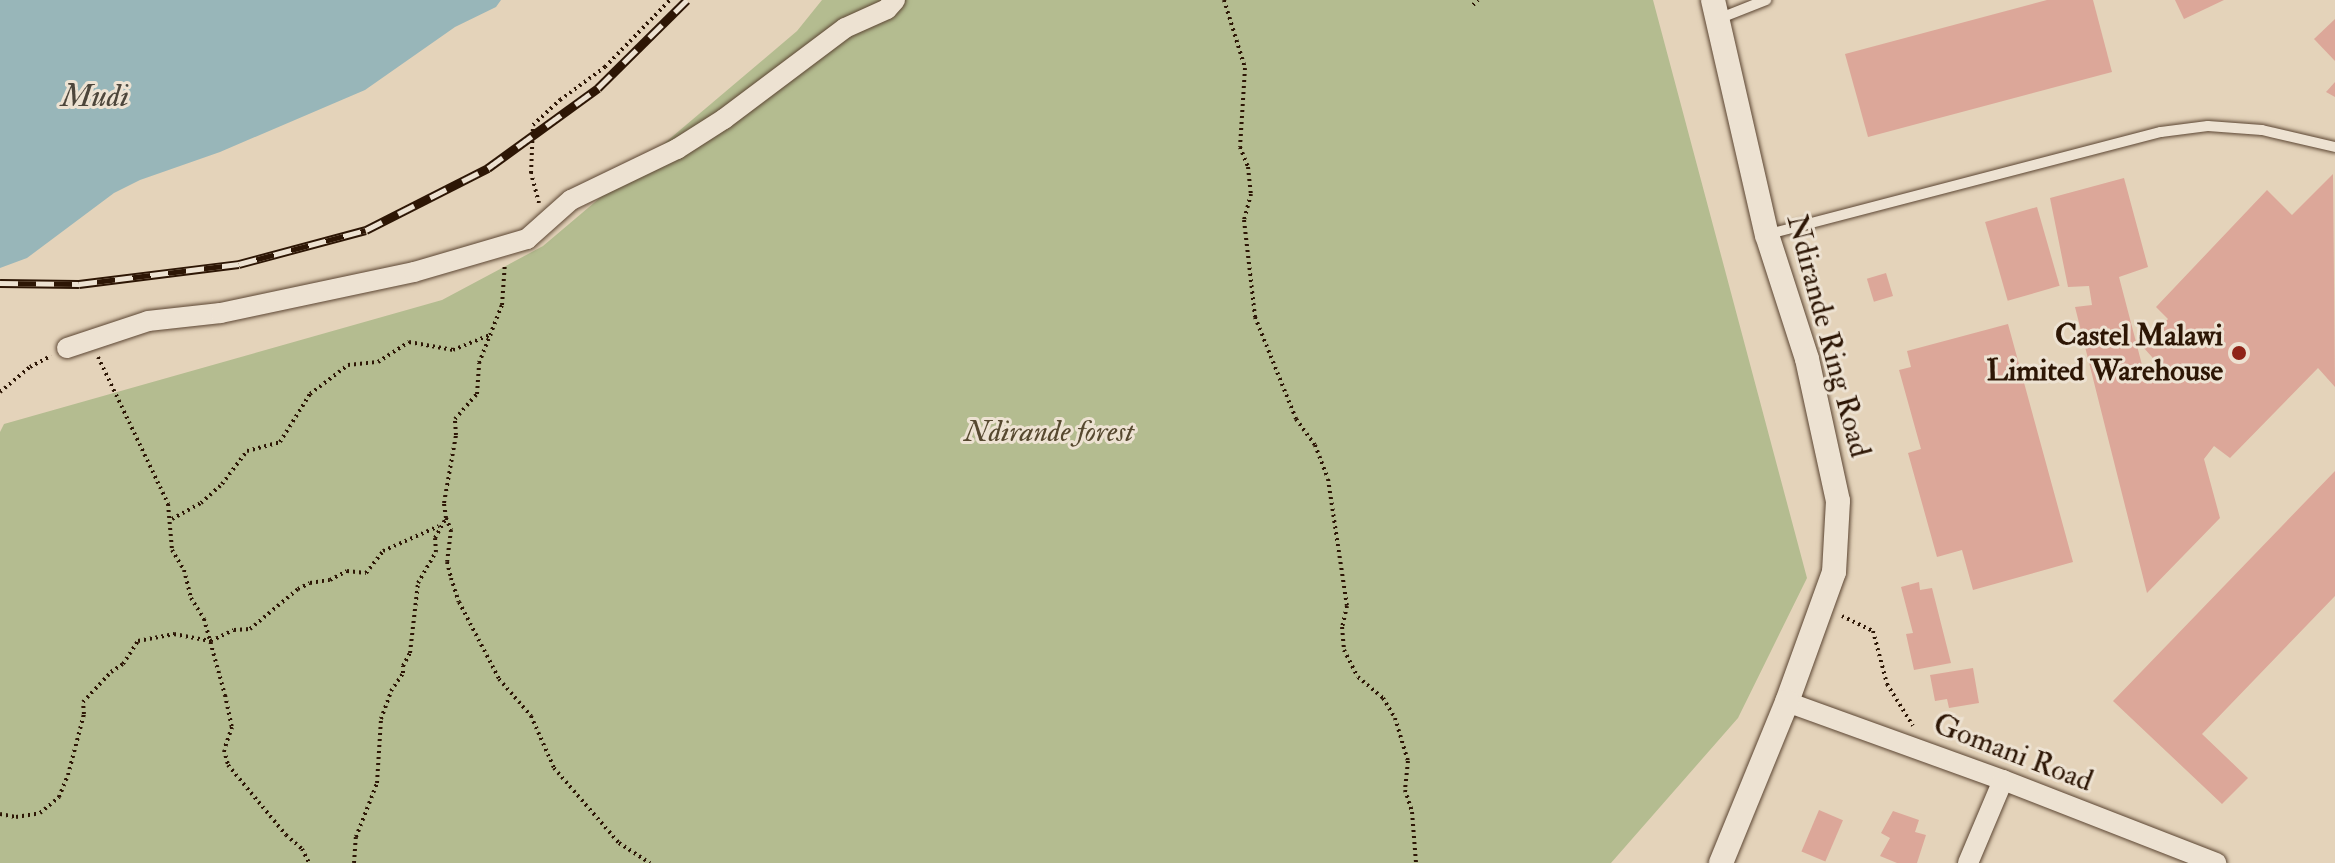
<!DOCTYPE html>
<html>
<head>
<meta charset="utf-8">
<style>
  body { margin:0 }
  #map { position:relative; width:2335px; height:863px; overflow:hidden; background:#e4d3ba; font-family:"IM FELL Double Pica",serif }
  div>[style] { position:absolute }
  .green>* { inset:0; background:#b4bc90 }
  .water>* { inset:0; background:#98b6b9 }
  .building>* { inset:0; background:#dca799; transform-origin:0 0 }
  .path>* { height:4px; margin-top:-2px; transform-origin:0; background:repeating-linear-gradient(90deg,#2d1605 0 2px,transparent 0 6px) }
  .roads { filter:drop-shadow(0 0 2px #5b4532) drop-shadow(0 0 2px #5b4532) }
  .service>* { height:10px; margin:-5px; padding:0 5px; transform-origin:5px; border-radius:5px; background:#ede2d2 }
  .minor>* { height:20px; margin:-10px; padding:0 10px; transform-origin:10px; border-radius:10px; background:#ede2d2 }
  .tertiary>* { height:24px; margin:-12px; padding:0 12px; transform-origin:12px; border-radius:12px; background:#ede2d2 }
  .rail>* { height:9px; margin-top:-4.5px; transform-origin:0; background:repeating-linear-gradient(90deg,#ede2d2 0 18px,#2d1605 0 36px); box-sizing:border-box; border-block:2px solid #2d1605 }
  .dots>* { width:22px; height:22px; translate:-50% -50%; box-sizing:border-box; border:4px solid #ede2d2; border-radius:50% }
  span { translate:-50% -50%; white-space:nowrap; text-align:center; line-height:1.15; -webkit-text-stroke:6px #ede2d2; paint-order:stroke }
  .street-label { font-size:30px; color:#2d1605 }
  .poi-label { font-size:30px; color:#2d1605; font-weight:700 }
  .right { translate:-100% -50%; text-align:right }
  .park-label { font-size:30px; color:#56482f; font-style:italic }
  .water-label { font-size:32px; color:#4d463b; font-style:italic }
</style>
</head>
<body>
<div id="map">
  <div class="green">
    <i style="clip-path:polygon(822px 0,1653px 0,1807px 578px,1738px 718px,1611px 863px,0 863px,0 432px,4px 424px,442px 300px,543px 246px,797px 31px)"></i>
  </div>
  <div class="water">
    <i style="clip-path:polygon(0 0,501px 0,496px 7px,455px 27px,365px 90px,220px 152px,140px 180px,114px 193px,27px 258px,0 268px)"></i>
  </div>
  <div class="building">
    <i style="clip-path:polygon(2047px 0,2093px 0,2112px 72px,1868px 137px,1845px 54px)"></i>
    <i style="clip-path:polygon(2175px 0,2224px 0,2184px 19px)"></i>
    <i style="clip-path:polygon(2335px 19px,2335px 61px,2314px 39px)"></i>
    <i style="clip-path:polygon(2335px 82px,2335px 97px,2326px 92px)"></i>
    <i style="clip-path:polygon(2333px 174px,2335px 387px,2318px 368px,2230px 458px,2214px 446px,2204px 459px,2220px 518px,2147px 593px,2075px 307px,2092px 305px,2089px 286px,2068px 287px,2050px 198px,2124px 178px,2148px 267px,2119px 277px,2147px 384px,2161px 367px,2143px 347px,2168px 319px,2156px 307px,2267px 190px,2292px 215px)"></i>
    <i style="left:2037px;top:207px;width:82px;height:54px;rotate:74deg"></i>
    <i style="left:1886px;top:273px;width:24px;height:20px;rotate:73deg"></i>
    <i style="clip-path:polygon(2008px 324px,2073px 562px,1973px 590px,1962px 550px,1937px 557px,1908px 453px,1921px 449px,1899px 370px,1911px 367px,1907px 351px)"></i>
    <i style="clip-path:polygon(2335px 471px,2335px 596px,2202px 734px,2248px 778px,2222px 804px,2113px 701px)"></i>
    <i style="clip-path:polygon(1919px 582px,1920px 590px,1932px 588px,1951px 663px,1914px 670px,1906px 634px,1913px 633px,1901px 587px)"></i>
    <i style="clip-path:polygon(1973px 668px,1979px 703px,1949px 708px,1947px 699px,1935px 701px,1930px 675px)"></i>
    <i style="left:1819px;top:810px;width:26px;height:45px;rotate:23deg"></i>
    <i style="clip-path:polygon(1893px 811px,1919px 820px,1915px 832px,1926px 835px,1917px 863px,1897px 863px,1880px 856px,1890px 838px,1881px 833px)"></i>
  </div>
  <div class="path">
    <i style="left:1224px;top:0;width:71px;rotate:72.8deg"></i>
    <i style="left:1245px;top:68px;width:79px;rotate:93.6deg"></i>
    <i style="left:1240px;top:147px;width:22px;rotate:68deg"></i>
    <i style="left:1248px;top:167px;width:27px;rotate:84deg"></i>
    <i style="left:1251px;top:194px;width:27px;rotate:105deg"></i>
    <i style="left:1244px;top:220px;width:98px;rotate:83.5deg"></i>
    <i style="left:1255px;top:317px;width:110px;rotate:68.1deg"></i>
    <i style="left:1296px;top:419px;width:32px;rotate:54deg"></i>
    <i style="left:1315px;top:445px;width:36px;rotate:69deg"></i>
    <i style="left:1328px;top:479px;width:128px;rotate:81.5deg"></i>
    <i style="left:1347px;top:606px;width:22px;rotate:103deg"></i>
    <i style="left:1342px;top:627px;width:23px;rotate:85deg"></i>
    <i style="left:1344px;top:650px;width:30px;rotate:63deg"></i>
    <i style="left:1358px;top:677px;width:33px;rotate:40deg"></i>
    <i style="left:1383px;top:698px;width:23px;rotate:59deg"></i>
    <i style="left:1395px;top:718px;width:45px;rotate:73.2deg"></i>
    <i style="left:1408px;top:761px;width:29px;rotate:96deg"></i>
    <i style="left:1405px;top:790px;width:23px;rotate:72deg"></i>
    <i style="left:1412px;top:812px;width:51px;rotate:85.5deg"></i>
    <i style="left:1473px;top:5px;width:7px;rotate:-45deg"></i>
    <i style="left:539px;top:203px;width:31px;rotate:-105deg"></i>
    <i style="left:531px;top:173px;width:48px;rotate:-87.6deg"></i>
    <i style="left:533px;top:125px;width:37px;rotate:-43deg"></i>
    <i style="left:560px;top:100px;width:56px;rotate:-36.3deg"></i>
    <i style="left:605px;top:67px;width:93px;rotate:-45.9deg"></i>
    <i style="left:98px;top:357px;width:163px;rotate:64.5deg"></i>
    <i style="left:168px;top:504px;width:46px;rotate:85deg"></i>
    <i style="left:172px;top:550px;width:23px;rotate:59deg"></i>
    <i style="left:184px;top:570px;width:29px;rotate:76deg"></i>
    <i style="left:191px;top:598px;width:25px;rotate:58deg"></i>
    <i style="left:204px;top:619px;width:79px;rotate:74.6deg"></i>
    <i style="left:225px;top:695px;width:33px;rotate:78deg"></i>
    <i style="left:232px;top:727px;width:24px;rotate:109deg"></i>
    <i style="left:224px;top:750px;width:16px;rotate:75deg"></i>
    <i style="left:228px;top:765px;width:91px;rotate:50.4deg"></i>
    <i style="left:286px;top:835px;width:21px;rotate:41deg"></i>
    <i style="left:302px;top:849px;width:16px;rotate:63deg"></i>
    <i style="left:0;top:392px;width:39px;rotate:-40deg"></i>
    <i style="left:30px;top:367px;width:24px;rotate:-28deg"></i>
    <i style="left:446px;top:518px;width:13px;rotate:67deg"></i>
    <i style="left:451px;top:530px;width:32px;rotate:97deg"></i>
    <i style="left:447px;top:562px;width:16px;rotate:76deg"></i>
    <i style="left:451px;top:578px;width:25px;rotate:72deg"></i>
    <i style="left:459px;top:602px;width:87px;rotate:62.5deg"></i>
    <i style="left:499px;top:679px;width:49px;rotate:49.1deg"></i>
    <i style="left:531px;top:716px;width:57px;rotate:66.1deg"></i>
    <i style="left:554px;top:768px;width:99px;rotate:49.1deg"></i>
    <i style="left:619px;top:843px;width:37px;rotate:33deg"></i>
    <i style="left:172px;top:519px;width:33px;rotate:-29deg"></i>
    <i style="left:201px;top:503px;width:28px;rotate:-42deg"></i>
    <i style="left:222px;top:484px;width:41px;rotate:-52.9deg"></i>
    <i style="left:247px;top:451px;width:34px;rotate:-15deg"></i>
    <i style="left:280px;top:442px;width:57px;rotate:-58deg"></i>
    <i style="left:310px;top:394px;width:48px;rotate:-37.3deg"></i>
    <i style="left:348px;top:365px;width:30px;rotate:-6deg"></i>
    <i style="left:378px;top:362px;width:37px;rotate:-33deg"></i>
    <i style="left:409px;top:342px;width:45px;rotate:10.3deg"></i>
    <i style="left:453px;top:350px;width:42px;rotate:-22.3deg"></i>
    <i style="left:1842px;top:616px;width:34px;rotate:26deg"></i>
    <i style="left:1873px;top:631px;width:55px;rotate:75.2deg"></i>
    <i style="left:1887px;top:684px;width:49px;rotate:58.2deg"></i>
    <i style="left:0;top:814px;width:16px;rotate:11deg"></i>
    <i style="left:16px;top:817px;width:24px;rotate:-9deg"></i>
    <i style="left:40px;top:813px;width:25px;rotate:-40deg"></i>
    <i style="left:59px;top:797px;width:24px;rotate:-68deg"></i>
    <i style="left:68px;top:775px;width:63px;rotate:-75.3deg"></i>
    <i style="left:84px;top:714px;width:12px;rotate:-95deg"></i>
    <i style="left:83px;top:702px;width:41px;rotate:-47deg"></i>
    <i style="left:111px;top:672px;width:14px;rotate:-34deg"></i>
    <i style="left:123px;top:664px;width:27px;rotate:-57deg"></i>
    <i style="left:138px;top:641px;width:37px;rotate:-11deg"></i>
    <i style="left:174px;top:634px;width:38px;rotate:11deg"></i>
    <i style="left:211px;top:641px;width:25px;rotate:-26deg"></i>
    <i style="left:234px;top:630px;width:16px;rotate:-4deg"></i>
    <i style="left:250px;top:629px;width:62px;rotate:-39.8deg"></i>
    <i style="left:298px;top:589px;width:13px;rotate:-27deg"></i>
    <i style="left:310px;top:583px;width:20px;rotate:-9deg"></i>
    <i style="left:330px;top:580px;width:19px;rotate:-28deg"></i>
    <i style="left:347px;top:571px;width:19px;rotate:6deg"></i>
    <i style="left:366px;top:573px;width:28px;rotate:-52deg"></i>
    <i style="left:383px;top:551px;width:61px;rotate:-24.1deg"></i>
    <i style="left:354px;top:863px;width:26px;rotate:-86deg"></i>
    <i style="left:356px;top:837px;width:58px;rotate:-68.7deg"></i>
    <i style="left:377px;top:783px;width:64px;rotate:-86.4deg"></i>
    <i style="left:381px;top:719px;width:30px;rotate:-70deg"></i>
    <i style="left:391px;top:691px;width:22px;rotate:-56deg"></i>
    <i style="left:403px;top:673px;width:7px;rotate:-90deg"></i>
    <i style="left:403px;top:666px;width:15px;rotate:-62deg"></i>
    <i style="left:410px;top:653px;width:70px;rotate:-83.5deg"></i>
    <i style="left:418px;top:583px;width:36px;rotate:-60deg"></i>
    <i style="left:436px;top:552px;width:14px;rotate:-94deg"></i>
    <i style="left:435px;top:538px;width:23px;rotate:-61deg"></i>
    <i style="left:446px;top:518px;width:15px;rotate:-98deg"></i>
    <i style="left:444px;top:503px;width:69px;rotate:-80deg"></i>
    <i style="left:456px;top:435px;width:16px;rotate:-94deg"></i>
    <i style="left:455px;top:419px;width:33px;rotate:-49deg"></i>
    <i style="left:477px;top:394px;width:31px;rotate:-86deg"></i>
    <i style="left:479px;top:363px;width:62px;rotate:-68.4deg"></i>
    <i style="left:502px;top:305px;width:39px;rotate:-86deg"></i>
  </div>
  <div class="roads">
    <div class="service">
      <i style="left:1718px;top:19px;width:52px;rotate:-21.6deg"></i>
      <i style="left:1769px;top:234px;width:405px;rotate:-14.6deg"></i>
      <i style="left:2161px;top:132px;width:47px;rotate:-7.3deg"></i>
      <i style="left:2208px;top:126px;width:54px;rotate:4.2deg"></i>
      <i style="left:2262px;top:130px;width:75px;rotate:13.1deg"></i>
    </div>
    <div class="minor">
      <i style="left:67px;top:348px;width:85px;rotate:-18.4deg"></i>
      <i style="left:148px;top:321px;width:73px;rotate:-6.3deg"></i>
      <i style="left:221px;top:313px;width:197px;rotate:-12deg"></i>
      <i style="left:414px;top:272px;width:118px;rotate:-16.3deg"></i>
      <i style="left:527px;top:239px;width:59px;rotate:-41.6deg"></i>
      <i style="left:571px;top:200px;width:118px;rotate:-25.7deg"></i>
      <i style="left:677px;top:149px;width:56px;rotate:-32.6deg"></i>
      <i style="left:724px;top:119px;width:151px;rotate:-36.9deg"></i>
      <i style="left:845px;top:28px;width:46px;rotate:-24.3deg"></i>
      <i style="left:887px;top:9px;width:12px;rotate:-48deg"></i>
      <i style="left:1787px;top:702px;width:230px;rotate:19.9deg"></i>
      <i style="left:2003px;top:780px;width:229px;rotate:21.3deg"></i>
      <i style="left:1968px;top:863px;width:90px;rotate:-67.1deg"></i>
    </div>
    <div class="tertiary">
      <i style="left:1713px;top:0;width:241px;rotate:77.1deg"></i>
      <i style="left:1767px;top:235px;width:130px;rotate:72.1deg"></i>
      <i style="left:1807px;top:359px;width:145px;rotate:77.7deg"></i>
      <i style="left:1838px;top:501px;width:71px;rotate:93.2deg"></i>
      <i style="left:1834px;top:572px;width:138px;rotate:109.9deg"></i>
      <i style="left:1787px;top:702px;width:174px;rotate:112.3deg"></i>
    </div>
  </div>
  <div class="rail">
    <i style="left:0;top:283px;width:79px;rotate:0.7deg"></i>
    <i style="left:79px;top:284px;width:161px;rotate:-7.1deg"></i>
    <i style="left:239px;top:264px;width:131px;rotate:-15deg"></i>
    <i style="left:366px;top:230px;width:137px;rotate:-26.9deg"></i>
    <i style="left:488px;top:168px;width:136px;rotate:-36deg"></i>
    <i style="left:598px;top:88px;width:125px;rotate:-44.7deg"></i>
  </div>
  <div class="dots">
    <i style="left:2239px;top:353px;background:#8f2418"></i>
  </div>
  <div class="street-label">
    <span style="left:1828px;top:336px;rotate:75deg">Ndirande Ring Road</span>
    <span style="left:2013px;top:753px;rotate:21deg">Gomani Road</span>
  </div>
  <div class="poi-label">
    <span class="right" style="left:2223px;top:353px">Castel Malawi<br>Limited Warehouse</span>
  </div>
  <div class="park-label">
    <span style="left:1049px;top:432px">Ndirande forest</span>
  </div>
  <div class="water-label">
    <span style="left:95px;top:96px">Mudi</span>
  </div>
</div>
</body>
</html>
